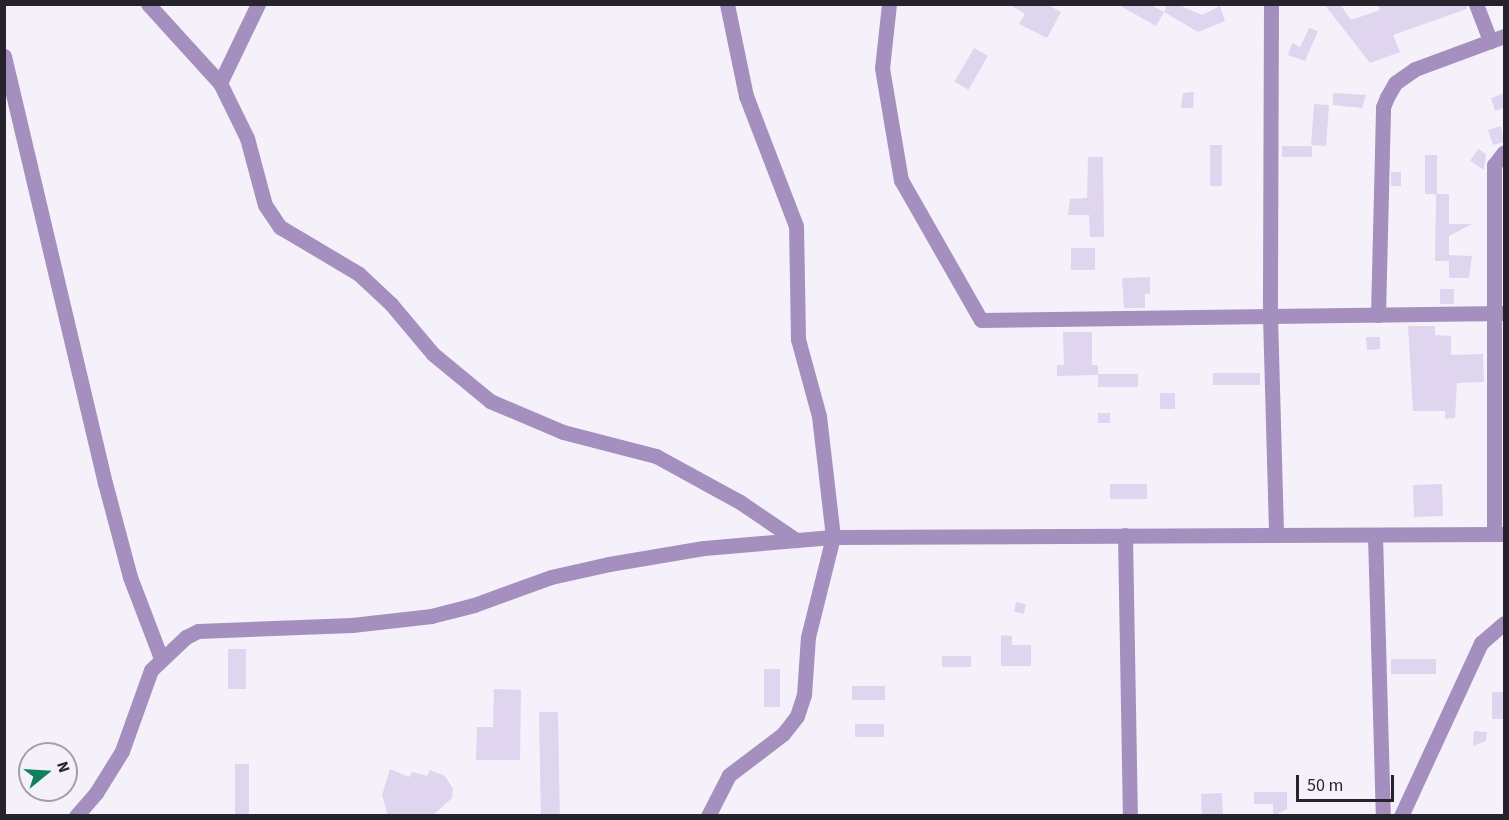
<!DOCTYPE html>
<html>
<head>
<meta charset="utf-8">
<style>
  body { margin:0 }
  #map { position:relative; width:1509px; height:820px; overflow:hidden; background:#f5f1fb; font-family:"Source Sans 3",sans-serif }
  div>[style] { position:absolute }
  .building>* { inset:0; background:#e0d5ee; transform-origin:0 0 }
  .minor>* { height:15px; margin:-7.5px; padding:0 7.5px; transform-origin:7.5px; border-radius:7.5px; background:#a58fbe }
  span { translate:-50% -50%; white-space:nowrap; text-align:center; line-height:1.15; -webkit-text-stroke:4.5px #f5f1fb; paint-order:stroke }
  .frame { position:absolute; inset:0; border:6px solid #27232c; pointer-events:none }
  .north { position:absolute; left:18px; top:742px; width:60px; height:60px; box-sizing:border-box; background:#f5f1fb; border:2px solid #a39fa8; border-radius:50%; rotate:72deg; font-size:16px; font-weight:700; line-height:24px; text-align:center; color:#27232c }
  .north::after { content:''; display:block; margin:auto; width:21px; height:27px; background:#0e805d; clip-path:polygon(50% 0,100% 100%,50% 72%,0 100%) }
  .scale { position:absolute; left:1296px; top:775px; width:98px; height:27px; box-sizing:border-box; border:3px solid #27232c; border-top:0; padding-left:8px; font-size:18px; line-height:21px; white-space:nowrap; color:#27232c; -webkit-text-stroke:4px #f5f1fb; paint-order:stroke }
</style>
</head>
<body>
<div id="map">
  <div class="building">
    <i style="clip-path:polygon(1009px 4px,1046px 4px,1061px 12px,1047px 38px,1019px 24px,1025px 14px)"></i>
    <i style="clip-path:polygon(1117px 4px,1149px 4px,1164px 12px,1156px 26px)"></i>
    <i style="clip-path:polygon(1167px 4px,1177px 4px,1202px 15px,1220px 6px,1225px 21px,1198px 32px,1164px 12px)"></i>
    <i style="clip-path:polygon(1324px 4px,1340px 4px,1351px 20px,1380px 10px,1378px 4px,1467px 4px,1467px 9px,1393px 35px,1400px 52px,1370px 63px)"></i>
    <i style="clip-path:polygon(1309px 28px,1318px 31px,1305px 61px,1288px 55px,1292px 43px,1300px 47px)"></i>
    <i style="left:974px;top:48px;width:16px;height:39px;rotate:30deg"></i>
    <i style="clip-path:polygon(1194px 92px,1193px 108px,1181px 108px,1183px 93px)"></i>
    <i style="clip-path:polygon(1333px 93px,1366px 95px,1362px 108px,1333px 105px)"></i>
    <i style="clip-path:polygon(1504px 93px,1504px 108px,1495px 111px,1491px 98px)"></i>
    <i style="left:1314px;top:104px;width:15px;height:41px;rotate:4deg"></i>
    <i style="clip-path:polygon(1501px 126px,1504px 142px,1493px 145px,1488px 130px)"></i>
    <i style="left:1210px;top:145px;width:12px;height:41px"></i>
    <i style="left:1312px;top:146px;width:11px;height:30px;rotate:90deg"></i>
    <i style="clip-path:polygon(1478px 149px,1486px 154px,1484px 170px,1470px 161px)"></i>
    <i style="left:1425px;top:155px;width:12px;height:39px"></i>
    <i style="clip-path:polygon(1088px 157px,1103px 157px,1104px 237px,1090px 237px,1089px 215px,1068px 215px,1070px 199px,1087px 198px)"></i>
    <i style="left:1391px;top:172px;width:10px;height:14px"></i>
    <i style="clip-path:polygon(1436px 194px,1449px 194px,1449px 224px,1472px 224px,1449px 236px,1449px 255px,1472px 256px,1469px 278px,1449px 278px,1449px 261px,1435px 261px)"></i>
    <i style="left:1071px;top:248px;width:24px;height:22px"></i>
    <i style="clip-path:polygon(1150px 277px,1150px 294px,1145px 294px,1145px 308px,1124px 308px,1122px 278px)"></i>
    <i style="left:1440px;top:289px;width:14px;height:15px"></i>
    <i style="clip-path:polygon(1408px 326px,1435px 326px,1435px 335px,1451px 336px,1451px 355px,1483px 354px,1484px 382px,1457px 383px,1455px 418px,1445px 419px,1445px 411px,1413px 411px)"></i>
    <i style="clip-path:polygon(1063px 332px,1092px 332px,1092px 365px,1098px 365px,1098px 375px,1057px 376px,1057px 365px,1064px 365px)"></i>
    <i style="clip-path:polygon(1366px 337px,1380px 337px,1380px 349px,1367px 350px)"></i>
    <i style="left:1213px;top:373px;width:47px;height:12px"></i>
    <i style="left:1138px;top:374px;width:13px;height:40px;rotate:90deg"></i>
    <i style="left:1160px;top:393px;width:15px;height:16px"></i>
    <i style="left:1098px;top:413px;width:12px;height:10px"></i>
    <i style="left:1110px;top:484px;width:37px;height:15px"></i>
    <i style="left:1442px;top:484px;width:32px;height:29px;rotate:88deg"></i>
    <i style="left:1016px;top:602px;width:10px;height:10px;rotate:11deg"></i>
    <i style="clip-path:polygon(1001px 635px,1012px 636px,1012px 645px,1031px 645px,1031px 666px,1001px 666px)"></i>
    <i style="left:228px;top:649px;width:18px;height:40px"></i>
    <i style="left:942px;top:656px;width:29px;height:11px"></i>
    <i style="left:1391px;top:659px;width:45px;height:15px"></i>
    <i style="left:764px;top:669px;width:16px;height:38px"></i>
    <i style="left:885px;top:686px;width:14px;height:33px;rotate:90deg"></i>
    <i style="clip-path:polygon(494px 689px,521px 690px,520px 760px,476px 760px,477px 727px,493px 727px)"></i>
    <i style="left:1492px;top:692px;width:12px;height:27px"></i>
    <i style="left:558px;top:712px;width:104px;height:19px;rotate:89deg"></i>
    <i style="left:855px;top:724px;width:29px;height:13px"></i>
    <i style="clip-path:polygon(1474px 731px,1487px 732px,1486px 741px,1473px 746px)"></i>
    <i style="left:235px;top:764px;width:14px;height:52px"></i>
    <i style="clip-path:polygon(390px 769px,409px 777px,412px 772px,427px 776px,430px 770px,445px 776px,453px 789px,452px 798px,432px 816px,388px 816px,382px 795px)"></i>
    <i style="clip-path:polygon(1254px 792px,1287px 792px,1287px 809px,1273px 816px,1273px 804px,1254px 804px)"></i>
    <i style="left:1222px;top:793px;width:23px;height:21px;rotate:88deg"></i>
  </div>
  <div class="minor">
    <i style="left:148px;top:4px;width:107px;rotate:47.7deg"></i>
    <i style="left:220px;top:83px;width:61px;rotate:63.9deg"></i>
    <i style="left:247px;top:138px;width:69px;rotate:75deg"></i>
    <i style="left:265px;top:205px;width:27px;rotate:56deg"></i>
    <i style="left:280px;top:227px;width:92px;rotate:30.7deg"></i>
    <i style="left:359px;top:274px;width:44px;rotate:43.2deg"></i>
    <i style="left:391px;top:304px;width:65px;rotate:50deg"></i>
    <i style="left:433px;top:354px;width:74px;rotate:39.5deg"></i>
    <i style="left:490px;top:401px;width:79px;rotate:23deg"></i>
    <i style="left:563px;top:432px;width:96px;rotate:14.5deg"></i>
    <i style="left:656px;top:456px;width:96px;rotate:28.7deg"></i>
    <i style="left:740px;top:502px;width:68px;rotate:34.2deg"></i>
    <i style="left:889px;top:4px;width:64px;rotate:96.2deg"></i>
    <i style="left:882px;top:68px;width:114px;rotate:80.4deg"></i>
    <i style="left:901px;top:180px;width:161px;rotate:60.3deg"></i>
    <i style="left:981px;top:320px;width:523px;rotate:-0.77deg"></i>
    <i style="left:1271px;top:4px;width:312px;rotate:90.2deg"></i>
    <i style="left:1270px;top:316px;width:219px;rotate:88.4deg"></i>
    <i style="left:1476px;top:4px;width:40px;rotate:69deg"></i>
    <i style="left:4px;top:56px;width:439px;rotate:76.7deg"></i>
    <i style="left:105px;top:483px;width:97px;rotate:75.1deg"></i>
    <i style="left:130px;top:577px;width:87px;rotate:69.1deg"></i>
    <i style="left:220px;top:83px;width:88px;rotate:-64.3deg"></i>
    <i style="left:1378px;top:315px;width:208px;rotate:-88.6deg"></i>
    <i style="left:1383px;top:107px;width:11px;rotate:-68deg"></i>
    <i style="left:1387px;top:97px;width:16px;rotate:-60deg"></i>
    <i style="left:1395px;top:83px;width:24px;rotate:-35deg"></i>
    <i style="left:1415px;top:69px;width:95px;rotate:-20.3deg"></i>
    <i style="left:1494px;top:534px;width:369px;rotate:-90deg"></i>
    <i style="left:1494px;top:165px;width:16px;rotate:-52deg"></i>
    <i style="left:1125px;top:535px;width:281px;rotate:89deg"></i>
    <i style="left:1375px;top:535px;width:281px;rotate:88.4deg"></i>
    <i style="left:76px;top:816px;width:30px;rotate:-49deg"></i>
    <i style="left:96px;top:793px;width:49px;rotate:-58.2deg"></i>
    <i style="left:122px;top:751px;width:86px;rotate:-70.3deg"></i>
    <i style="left:151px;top:670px;width:48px;rotate:-43.3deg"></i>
    <i style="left:186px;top:637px;width:13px;rotate:-27deg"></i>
    <i style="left:198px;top:631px;width:154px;rotate:-2.2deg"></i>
    <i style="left:352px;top:625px;width:80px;rotate:-6.5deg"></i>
    <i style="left:431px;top:616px;width:44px;rotate:-14.3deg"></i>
    <i style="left:474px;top:605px;width:82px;rotate:-20deg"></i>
    <i style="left:551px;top:577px;width:59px;rotate:-12.6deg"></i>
    <i style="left:609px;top:564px;width:96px;rotate:-9.6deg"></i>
    <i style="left:704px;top:548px;width:129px;rotate:-4.9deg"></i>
    <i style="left:833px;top:537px;width:671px;rotate:-0.26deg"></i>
    <i style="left:708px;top:816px;width:46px;rotate:-62.9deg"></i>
    <i style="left:729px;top:775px;width:68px;rotate:-37.2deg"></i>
    <i style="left:783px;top:734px;width:23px;rotate:-52deg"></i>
    <i style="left:797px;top:716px;width:22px;rotate:-72deg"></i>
    <i style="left:804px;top:695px;width:58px;rotate:-86.1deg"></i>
    <i style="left:808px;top:637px;width:103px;rotate:-76deg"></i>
    <i style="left:833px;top:537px;width:122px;rotate:-96.6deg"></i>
    <i style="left:819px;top:416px;width:80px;rotate:-105.3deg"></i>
    <i style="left:798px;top:339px;width:113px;rotate:-91deg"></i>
    <i style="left:796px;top:226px;width:139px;rotate:-111deg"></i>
    <i style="left:746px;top:96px;width:94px;rotate:-101.7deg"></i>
    <i style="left:1401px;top:816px;width:191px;rotate:-65.2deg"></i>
    <i style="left:1481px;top:643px;width:30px;rotate:-41deg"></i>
  </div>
  <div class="frame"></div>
  <div class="north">N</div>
  <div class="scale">50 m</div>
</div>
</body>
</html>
